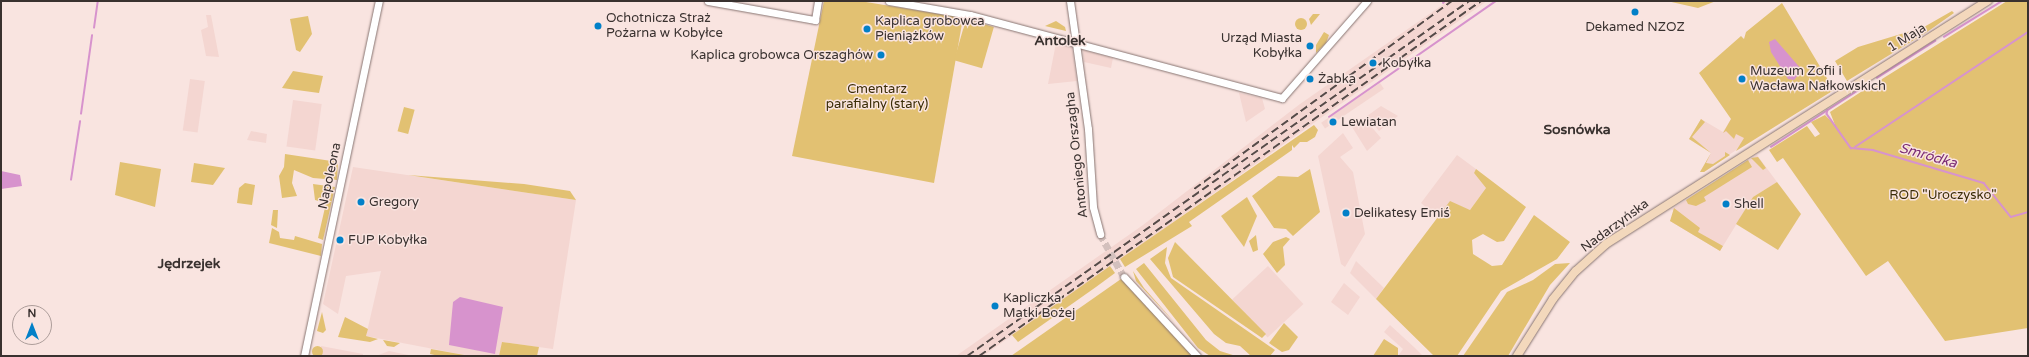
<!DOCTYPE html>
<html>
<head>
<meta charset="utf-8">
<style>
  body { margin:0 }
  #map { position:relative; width:2029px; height:357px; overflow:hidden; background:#f9e4e0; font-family:"Varela Round",sans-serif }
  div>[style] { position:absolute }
  .built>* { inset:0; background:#f4d6d1; transform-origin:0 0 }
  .green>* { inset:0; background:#e2c172; transform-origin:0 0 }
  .round { border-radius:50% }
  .water>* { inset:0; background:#d793cd }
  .stream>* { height:1.5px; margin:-0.75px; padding:0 0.75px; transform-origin:0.75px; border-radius:0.75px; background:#d793cd }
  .tertiary-tunnel>* { height:7px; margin-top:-3.5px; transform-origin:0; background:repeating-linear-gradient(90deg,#d3c0bd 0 7px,transparent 0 10.5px) }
  .roads { filter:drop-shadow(0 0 1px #887572) drop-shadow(0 0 1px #887572) }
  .tertiary>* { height:7px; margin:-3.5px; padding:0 3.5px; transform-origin:3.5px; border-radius:3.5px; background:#fff }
  .secondary>* { height:8px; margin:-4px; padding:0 4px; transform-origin:4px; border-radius:4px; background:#f3d8bc }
  .rail>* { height:1.5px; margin-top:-0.75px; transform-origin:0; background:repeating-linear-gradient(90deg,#544a48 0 8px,transparent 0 12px) }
  .dots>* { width:11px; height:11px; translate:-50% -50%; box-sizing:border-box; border:2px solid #f9e4e0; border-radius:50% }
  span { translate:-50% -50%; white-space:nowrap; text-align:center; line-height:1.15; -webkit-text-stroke:3px #f9e4e0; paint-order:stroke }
  .poi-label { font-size:13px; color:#39312f }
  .left { translate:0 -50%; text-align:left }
  .right { translate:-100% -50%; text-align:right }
  .street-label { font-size:13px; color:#39312f }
  .park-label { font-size:13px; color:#3b2d07 }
  .neighbourhood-label { font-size:14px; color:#39312f; font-weight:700 }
  .water-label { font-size:14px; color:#7c2d74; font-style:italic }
  .frame { position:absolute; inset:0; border:2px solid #39312f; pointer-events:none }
  .north { position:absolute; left:12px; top:305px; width:40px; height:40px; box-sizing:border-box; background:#f9e4e0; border:1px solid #ac9c99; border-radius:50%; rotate:0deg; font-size:11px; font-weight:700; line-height:16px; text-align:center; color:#39312f }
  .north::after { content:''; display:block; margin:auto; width:14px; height:18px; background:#0280c8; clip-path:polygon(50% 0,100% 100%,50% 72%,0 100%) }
</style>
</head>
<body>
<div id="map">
  <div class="built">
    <i style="clip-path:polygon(1448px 1px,1487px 1px,983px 356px,956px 356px,1143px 225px,1300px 104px)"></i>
    <i style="clip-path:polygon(206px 15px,211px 15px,219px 57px,206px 56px,201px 30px,208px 27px)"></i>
    <i style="clip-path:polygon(1056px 43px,1072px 47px,1077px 81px,1048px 84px)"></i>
    <i style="clip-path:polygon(1083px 50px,1113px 58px,1111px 68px,1084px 62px)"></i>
    <i style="left:190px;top:79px;width:15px;height:52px;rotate:8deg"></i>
    <i style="left:1380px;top:83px;width:7px;height:71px;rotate:56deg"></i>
    <i style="clip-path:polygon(1239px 93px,1262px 98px,1265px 109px,1246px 122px)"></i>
    <i style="left:293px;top:100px;width:29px;height:47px;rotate:8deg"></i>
    <i style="clip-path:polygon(1381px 106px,1398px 116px,1379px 131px,1367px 116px)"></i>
    <i style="clip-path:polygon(1364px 118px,1381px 138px,1367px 151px,1352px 127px)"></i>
    <i style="clip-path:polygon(1701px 119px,1723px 132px,1731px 119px,1748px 142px,1704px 172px,1700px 172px,1711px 153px,1689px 139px)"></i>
    <i style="clip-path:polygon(251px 131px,267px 134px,266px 143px,247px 140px)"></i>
    <i style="clip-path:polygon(1343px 133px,1353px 148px,1340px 157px,1353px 172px,1365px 234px,1345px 267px,1341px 264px,1318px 156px)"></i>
    <i style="clip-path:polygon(1457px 155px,1476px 169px,1474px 173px,1486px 188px,1470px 210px,1450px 202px,1438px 218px,1421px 203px)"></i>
    <i style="clip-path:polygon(1757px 155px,1777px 182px,1753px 197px,1720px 251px,1670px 221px,1675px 214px,1672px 209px)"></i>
    <i style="clip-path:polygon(353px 167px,576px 200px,553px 349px,503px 342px,499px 356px,470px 356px,366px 336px,381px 271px,346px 276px,338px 314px,323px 304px)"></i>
    <i style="clip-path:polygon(1356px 261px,1384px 288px,1376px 299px,1350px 273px)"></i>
    <i style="left:1268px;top:266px;width:52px;height:49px;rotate:47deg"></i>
    <i style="clip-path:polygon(1344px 283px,1360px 297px,1348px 315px,1331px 302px)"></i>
    <i style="clip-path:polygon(1390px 325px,1415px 348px,1423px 356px,1398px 356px,1403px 349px,1384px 332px)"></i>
    <i style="clip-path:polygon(321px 346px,363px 354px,363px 356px,318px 356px)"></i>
    <i style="clip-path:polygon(389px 351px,413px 356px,376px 356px)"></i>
  </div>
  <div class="green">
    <i style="clip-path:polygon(824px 1px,860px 1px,963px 18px,934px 183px,792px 156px)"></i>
    <i style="clip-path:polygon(1667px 1px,1716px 1px,1698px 8px)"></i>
    <i style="clip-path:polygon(2007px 1px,2028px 1px,2028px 328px,1945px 341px,1888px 261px,1866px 276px,1783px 158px,1777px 162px,1769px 150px,1807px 126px,1815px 137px,1820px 134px,1811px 122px,1825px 115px,1835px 125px,1830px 112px,1867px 88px,1876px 87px,1882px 79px)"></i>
    <i style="clip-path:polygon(1782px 3px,1834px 90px,1736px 151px,1744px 138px,1736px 134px,1734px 139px,1726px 131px,1723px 133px,1731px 119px,1699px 73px,1741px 36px,1744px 39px,1746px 32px)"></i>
    <i style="clip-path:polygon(1952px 11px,1954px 13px,1927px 32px,1847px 81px,1835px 61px,1858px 47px,1924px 27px)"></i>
    <i style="clip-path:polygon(1313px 14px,1320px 14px,1311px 25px,1309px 19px)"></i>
    <i style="clip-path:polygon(308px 16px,312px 34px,300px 52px,296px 50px,290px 19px)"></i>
    <i class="round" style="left:1295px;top:18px;width:12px;height:12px"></i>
    <i style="left:966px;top:19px;width:29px;height:43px;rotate:16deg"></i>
    <i style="clip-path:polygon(1056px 21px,1065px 27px,1066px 31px,1045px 26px)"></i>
    <i style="clip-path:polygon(1324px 32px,1329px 35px,1326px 43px,1316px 53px,1316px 45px)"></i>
    <i style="clip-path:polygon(293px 71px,323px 76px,319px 93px,282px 88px)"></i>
    <i style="left:404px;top:107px;width:11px;height:25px;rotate:15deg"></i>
    <i style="clip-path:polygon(1701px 119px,1705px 122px,1692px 137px,1711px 153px,1706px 163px,1713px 164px,1725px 156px,1725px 152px,1730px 155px,1704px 172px,1700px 172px,1711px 153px,1689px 139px)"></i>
    <i style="clip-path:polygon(1314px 125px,1318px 130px,1315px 137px,1307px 142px,1300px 142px,1294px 148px,1292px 145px,1292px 150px,1189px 222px,1192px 226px,1125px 267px,1120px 259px)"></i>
    <i style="clip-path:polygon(285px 154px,338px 162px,337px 180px,313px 178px,294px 170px,292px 183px,297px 196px,282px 198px,279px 176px,284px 167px)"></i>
    <i style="clip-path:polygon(1758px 157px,1766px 168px,1763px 170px,1751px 158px)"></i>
    <i style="clip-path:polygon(1748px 160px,1752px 167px,1704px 197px,1706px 201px,1696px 206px,1688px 204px,1686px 200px)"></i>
    <i style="clip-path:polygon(120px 162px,161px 169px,155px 207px,115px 195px)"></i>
    <i style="clip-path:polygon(194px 163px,225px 168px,213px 185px,191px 182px)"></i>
    <i style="clip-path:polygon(1310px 169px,1320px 212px,1293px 236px,1286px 229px,1274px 228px,1252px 196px,1278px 176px,1298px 177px)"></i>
    <i style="clip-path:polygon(1476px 169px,1526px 207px,1504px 241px,1497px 242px,1483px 234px,1472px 240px,1473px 254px,1492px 266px,1502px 265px,1534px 215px,1570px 242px,1557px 259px,1501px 291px,1457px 356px,1434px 356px,1376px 299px,1450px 201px,1470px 210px,1486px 188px,1474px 173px)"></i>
    <i style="clip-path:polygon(408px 175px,524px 184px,570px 191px,576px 200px)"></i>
    <i style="clip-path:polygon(1777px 182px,1801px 214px,1778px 250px,1736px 224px,1753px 197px)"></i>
    <i style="clip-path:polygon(245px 183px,255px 185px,252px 205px,237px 203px,239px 188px)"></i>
    <i style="clip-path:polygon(313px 184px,335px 187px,323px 240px,318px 238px,326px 203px,315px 200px)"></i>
    <i style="clip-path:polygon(1247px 197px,1257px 216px,1244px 247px,1221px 216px)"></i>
    <i style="clip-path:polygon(1674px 208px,1700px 228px,1698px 232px,1723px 246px,1720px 251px,1670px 221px)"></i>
    <i style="clip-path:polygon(273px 210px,278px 210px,277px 228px,271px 225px)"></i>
    <i style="clip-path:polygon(272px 228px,279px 232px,280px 238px,294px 240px,295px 236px,322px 244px,321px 256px,269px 243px)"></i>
    <i style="clip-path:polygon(1256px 235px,1258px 250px,1253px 252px,1249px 241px)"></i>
    <i style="clip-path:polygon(1286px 237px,1290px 239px,1283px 247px,1285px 265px,1277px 273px,1263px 254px,1273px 242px)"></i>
    <i style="clip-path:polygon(1175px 242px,1266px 334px,1262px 338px,1173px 277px,1168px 258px)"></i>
    <i style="clip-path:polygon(1167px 247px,1165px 263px,1171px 278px,1275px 350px,1270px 356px,1251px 356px,1240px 346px,1226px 343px,1214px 334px,1150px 259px)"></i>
    <i style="clip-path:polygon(1144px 263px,1206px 340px,1220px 351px,1236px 356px,1210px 356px,1198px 348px,1136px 269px)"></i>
    <i style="clip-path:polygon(1570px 263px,1550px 285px,1508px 356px,1463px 356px,1507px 292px,1533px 280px,1555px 264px)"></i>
    <i style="clip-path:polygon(1110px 266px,1115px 273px,1096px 287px,1018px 342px,1012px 335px)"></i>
    <i style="clip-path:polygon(1133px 271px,1144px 288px,1176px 324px,1136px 281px)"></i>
    <i style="clip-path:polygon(1121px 279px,1193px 356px,1011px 356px)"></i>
    <i style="clip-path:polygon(322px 312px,326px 330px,323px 333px,317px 331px)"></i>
    <i style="clip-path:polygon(345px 317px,368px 329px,366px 336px,378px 339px,370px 342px,338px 337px)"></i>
    <i style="clip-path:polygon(1284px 323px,1298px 337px,1289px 350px,1282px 352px,1269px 343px)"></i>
    <i style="clip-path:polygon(1384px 339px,1398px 348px,1398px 356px,1373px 356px)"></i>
    <i style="clip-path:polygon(383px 340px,400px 343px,394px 347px,387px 346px)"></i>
    <i style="clip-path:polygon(502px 342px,539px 347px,537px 356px,499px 356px)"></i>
    <i class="round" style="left:311.5px;top:345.5px;width:11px;height:11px"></i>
    <i style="clip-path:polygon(431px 349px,470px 356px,439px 356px,430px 354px)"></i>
  </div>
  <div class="water">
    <i style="clip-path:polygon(1775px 39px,1802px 70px,1794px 80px,1788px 79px,1771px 52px,1769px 42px)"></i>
    <i style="clip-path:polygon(1px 171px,20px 175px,22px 186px,1px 189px)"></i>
    <i style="clip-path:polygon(460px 297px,503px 307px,495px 354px,449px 345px,453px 302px)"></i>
  </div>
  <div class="stream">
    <i style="left:1443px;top:3px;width:3px;rotate:-45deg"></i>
    <i style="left:94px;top:28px;width:27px;rotate:-82deg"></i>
    <i style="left:1944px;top:37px;width:68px;rotate:-31.8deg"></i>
    <i style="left:1877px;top:78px;width:69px;rotate:-32.5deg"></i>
    <i style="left:1828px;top:110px;width:4px;rotate:104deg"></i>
    <i style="left:1827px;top:114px;width:42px;rotate:54.8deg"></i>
    <i style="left:1851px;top:148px;width:22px;rotate:5deg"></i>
    <i style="left:1873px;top:150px;width:116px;rotate:16.6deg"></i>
    <i style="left:1984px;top:183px;width:43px;rotate:51.5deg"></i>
    <i style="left:2011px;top:217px;width:18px;rotate:-16deg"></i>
    <i style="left:81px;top:114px;width:79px;rotate:-82deg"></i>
    <i style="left:1329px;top:117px;width:203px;rotate:-34.8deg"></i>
    <i style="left:1771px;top:147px;width:116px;rotate:-33deg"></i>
    <i style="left:1855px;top:147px;width:208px;rotate:-33.6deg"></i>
    <i style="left:71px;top:180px;width:59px;rotate:-81.2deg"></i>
  </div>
  <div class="tertiary-tunnel">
    <i style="left:1100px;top:234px;width:49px;rotate:60.8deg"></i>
  </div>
  <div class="roads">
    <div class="tertiary">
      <i style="left:708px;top:1px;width:109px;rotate:10.1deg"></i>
      <i style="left:815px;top:20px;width:19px;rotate:-81deg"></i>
      <i style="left:889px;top:1px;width:82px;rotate:9.8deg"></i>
      <i style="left:970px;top:15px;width:323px;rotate:14.9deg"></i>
      <i style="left:1282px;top:98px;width:129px;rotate:-48.8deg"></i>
      <i style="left:1070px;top:1px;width:129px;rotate:82deg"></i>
      <i style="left:1088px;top:129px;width:78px;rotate:86.3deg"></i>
      <i style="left:1093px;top:207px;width:28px;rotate:75deg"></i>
      <i style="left:1124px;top:277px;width:108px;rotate:47.3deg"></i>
      <i style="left:304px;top:356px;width:363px;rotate:-78.1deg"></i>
    </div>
    <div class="secondary">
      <i style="left:1517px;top:356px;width:67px;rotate:-57.7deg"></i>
      <i style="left:1553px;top:299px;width:36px;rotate:-51deg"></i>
      <i style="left:1576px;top:271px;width:40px;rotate:-42deg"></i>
      <i style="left:1606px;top:244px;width:453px;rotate:-32.5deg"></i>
    </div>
  </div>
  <div class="rail">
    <i style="left:1194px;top:189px;width:319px;rotate:-36.1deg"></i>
    <i style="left:967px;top:356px;width:615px;rotate:-35.27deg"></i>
    <i style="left:979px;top:356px;width:615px;rotate:-35.27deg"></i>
  </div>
  <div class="dots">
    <i style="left:1635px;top:12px;background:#0280c8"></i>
    <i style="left:598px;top:26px;background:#0280c8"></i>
    <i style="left:867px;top:29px;background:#0280c8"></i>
    <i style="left:1310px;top:46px;background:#0280c8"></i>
    <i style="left:881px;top:55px;background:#0280c8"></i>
    <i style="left:1373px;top:63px;background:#0280c8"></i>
    <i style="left:1310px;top:79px;background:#0280c8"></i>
    <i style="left:1742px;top:79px;background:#0280c8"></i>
    <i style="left:1333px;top:122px;background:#0280c8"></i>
    <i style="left:361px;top:202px;background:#0280c8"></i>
    <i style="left:1726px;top:204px;background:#0280c8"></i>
    <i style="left:1346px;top:213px;background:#0280c8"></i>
    <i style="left:340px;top:240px;background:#0280c8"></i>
    <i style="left:995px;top:306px;background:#0280c8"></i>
  </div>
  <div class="poi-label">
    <span class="left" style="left:606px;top:26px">Ochotnicza Straż<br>Pożarna w Kobyłce</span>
    <span class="left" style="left:875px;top:29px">Kaplica grobowca<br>Pieniążków</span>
    <span style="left:1635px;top:27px">Dekamed NZOZ</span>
    <span class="right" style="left:1302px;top:46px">Urząd Miasta<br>Kobyłka</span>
    <span class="right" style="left:873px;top:55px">Kaplica grobowca Orszaghów</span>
    <span class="left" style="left:1382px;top:63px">Kobyłka</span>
    <span class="left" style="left:1750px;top:79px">Muzeum Zofii i<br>Wacława Nałkowskich</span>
    <span class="left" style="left:1318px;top:79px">Żabka</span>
    <span class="left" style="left:1341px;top:122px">Lewiatan</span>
    <span class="left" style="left:369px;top:202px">Gregory</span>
    <span class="left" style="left:1734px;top:204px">Shell</span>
    <span class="left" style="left:1354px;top:213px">Delikatesy Emiś</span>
    <span class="left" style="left:348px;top:240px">FUP Kobyłka</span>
    <span class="left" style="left:1003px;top:306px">Kapliczka<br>Matki Bożej</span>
  </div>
  <div class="street-label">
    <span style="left:1907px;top:38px;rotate:-32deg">1 Maja</span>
    <span style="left:1077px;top:155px;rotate:-96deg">Antoniego Orszagha</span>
    <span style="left:330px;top:176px;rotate:-78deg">Napoleona</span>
    <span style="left:1615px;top:226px;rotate:-36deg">Nadarzyńska</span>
  </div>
  <div class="park-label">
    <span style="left:877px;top:97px">Cmentarz<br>parafialny (stary)</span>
    <span style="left:1943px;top:195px">ROD "Uroczysko"</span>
  </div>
  <div class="neighbourhood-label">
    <span style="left:1060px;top:41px">Antolek</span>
    <span style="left:1577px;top:130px">Sosnówka</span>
    <span style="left:189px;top:264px">Jędrzejek</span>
  </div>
  <div class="water-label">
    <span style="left:1928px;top:156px;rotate:16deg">Smródka</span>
  </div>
  <div class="frame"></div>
  <div class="north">N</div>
</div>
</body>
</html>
